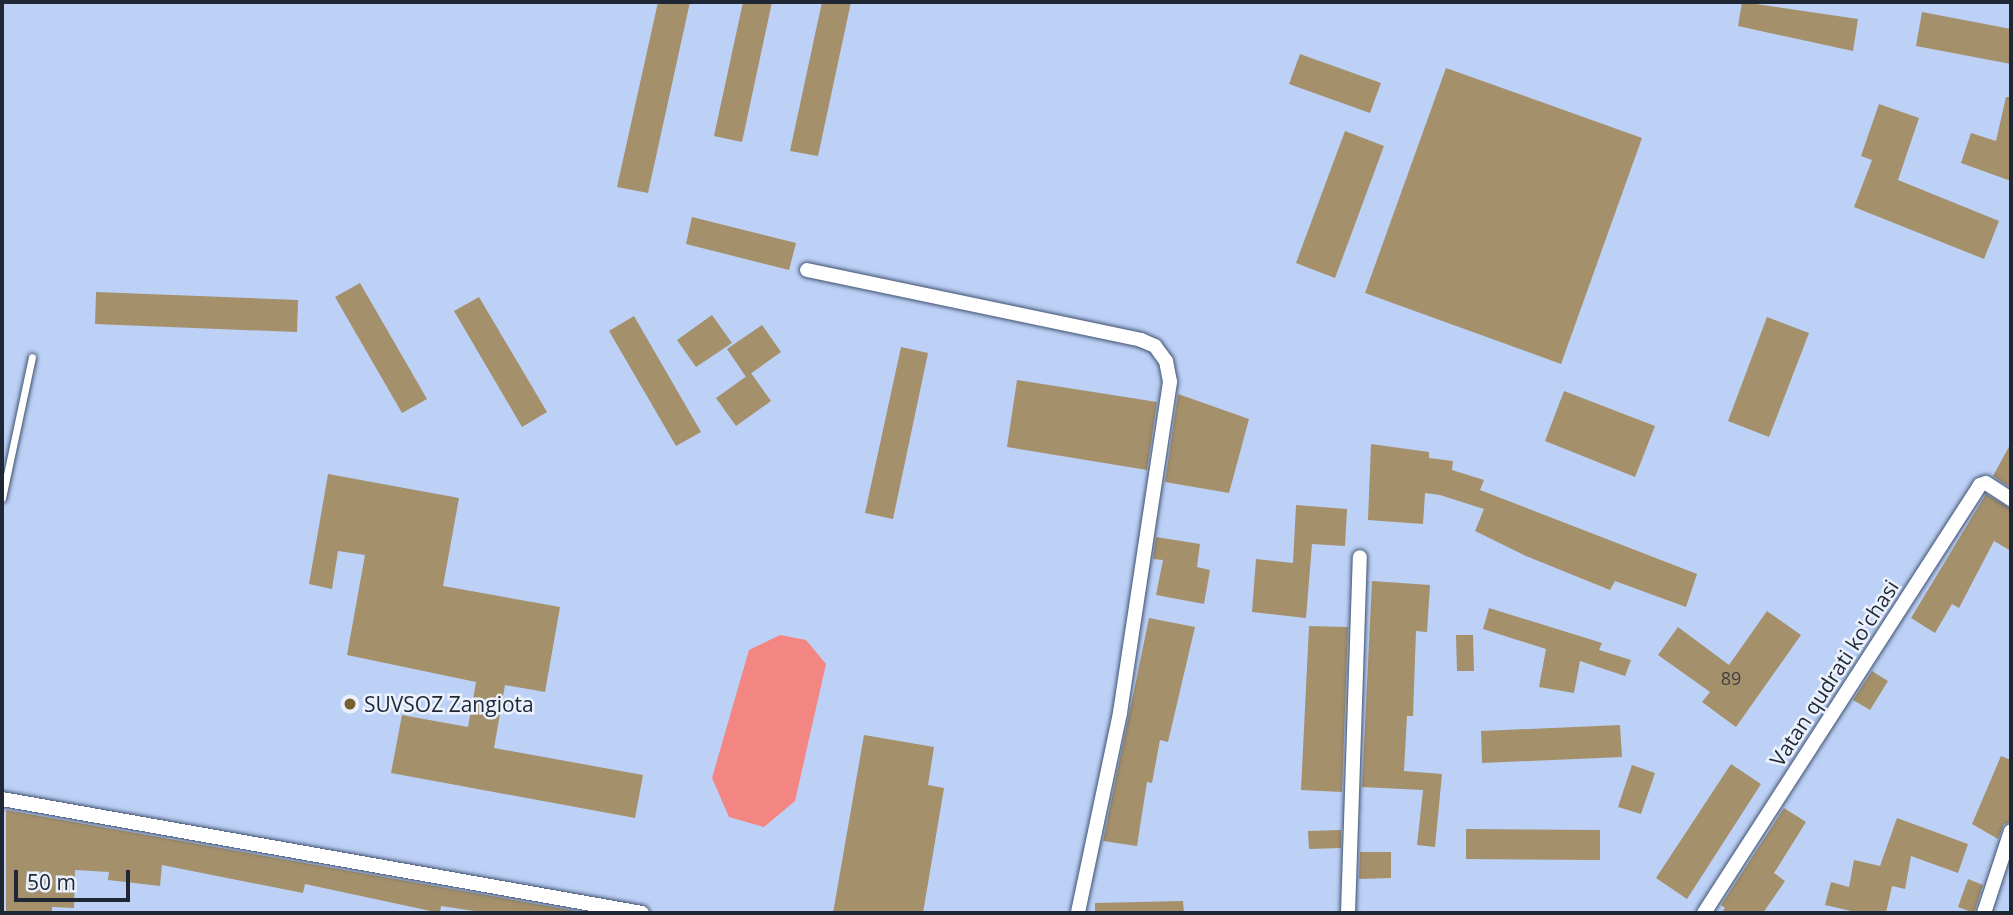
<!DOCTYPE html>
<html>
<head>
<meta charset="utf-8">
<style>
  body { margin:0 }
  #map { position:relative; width:2013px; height:915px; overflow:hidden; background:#bdd1f6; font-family:"Open Sans",sans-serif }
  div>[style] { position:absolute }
  .green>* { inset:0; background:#f38583 }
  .building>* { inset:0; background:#a4906b }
  .roads { filter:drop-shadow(0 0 2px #405170) drop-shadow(0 0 2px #405170) }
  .service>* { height:7px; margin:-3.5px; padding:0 3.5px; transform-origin:3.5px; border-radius:3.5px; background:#fff }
  .minor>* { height:14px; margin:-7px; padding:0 7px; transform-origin:7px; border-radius:7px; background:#fff }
  .dots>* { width:19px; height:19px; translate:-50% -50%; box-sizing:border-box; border:4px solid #ebf2fd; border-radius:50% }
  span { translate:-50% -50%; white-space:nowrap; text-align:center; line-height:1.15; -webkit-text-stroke:5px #ebf2fd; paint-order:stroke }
  .number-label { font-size:18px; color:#404042 }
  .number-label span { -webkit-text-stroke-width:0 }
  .street-label { font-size:21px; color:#1f2634 }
  .poi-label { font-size:21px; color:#1f2634 }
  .left { translate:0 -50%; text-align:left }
  .frame { position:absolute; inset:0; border:4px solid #1f2634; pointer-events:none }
  .scale { position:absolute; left:14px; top:870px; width:116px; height:32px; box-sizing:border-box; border:4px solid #1f2634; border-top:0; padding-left:9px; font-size:21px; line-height:24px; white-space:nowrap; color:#1f2634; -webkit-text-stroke:5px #ebf2fd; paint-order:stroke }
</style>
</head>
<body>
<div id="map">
  <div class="green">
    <div style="clip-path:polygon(780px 635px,806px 640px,826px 664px,795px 801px,764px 827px,729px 817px,712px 778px,749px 650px)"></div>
  </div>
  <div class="building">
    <div style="clip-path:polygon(658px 2px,690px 2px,648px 193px,617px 187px)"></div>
    <div style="clip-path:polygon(743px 2px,772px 2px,742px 142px,714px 136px)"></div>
    <div style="clip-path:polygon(822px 2px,851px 2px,818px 156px,790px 151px)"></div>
    <div style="clip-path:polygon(1742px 2px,1858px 19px,1853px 51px,1738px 26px)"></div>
    <div style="clip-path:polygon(1922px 12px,2011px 29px,2011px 64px,1916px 46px)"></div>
    <div style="clip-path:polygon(1300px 54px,1381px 83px,1370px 113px,1289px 84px)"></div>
    <div style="clip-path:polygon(1446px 68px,1642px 138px,1561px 364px,1365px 293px)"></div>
    <div style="clip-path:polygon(2006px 97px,2011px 97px,2011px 181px,1961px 163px,1971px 133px,1996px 141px)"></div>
    <div style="clip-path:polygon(1879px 104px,1919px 118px,1898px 180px,1999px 221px,1984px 259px,1854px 207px,1872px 160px,1861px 156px)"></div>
    <div style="clip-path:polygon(1345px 131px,1384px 146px,1335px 278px,1296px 263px)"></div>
    <div style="clip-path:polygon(692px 217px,796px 243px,789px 270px,686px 244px)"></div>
    <div style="clip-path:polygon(360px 283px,427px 399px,402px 413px,335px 297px)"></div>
    <div style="clip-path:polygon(96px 292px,298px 300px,297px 332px,95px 324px)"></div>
    <div style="clip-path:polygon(479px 297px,547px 412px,522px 427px,454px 311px)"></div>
    <div style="clip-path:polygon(712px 315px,732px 343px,696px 367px,677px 340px)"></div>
    <div style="clip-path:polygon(634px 316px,701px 432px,676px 446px,609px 331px)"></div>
    <div style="clip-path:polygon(1767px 317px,1809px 333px,1769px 437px,1728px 421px)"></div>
    <div style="clip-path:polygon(762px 325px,781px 352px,746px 377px,727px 349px)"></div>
    <div style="clip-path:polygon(901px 347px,928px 353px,893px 519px,865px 513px)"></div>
    <div style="clip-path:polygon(751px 373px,771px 401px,736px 426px,716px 398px)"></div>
    <div style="clip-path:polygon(1017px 380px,1157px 402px,1147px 470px,1007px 447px)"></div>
    <div style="clip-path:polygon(1564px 391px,1655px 426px,1635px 477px,1545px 441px)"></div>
    <div style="clip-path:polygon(1178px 394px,1249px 419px,1229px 493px,1165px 482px)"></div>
    <div style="clip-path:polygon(2011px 443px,2011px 488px,1993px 476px)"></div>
    <div style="clip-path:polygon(1371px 444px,1429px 452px,1429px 458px,1453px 461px,1452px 470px,1484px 480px,1480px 490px,1697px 574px,1686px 607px,1615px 581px,1610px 590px,1526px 556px,1475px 531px,1484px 509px,1440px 495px,1425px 493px,1423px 524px,1368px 520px)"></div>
    <div style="clip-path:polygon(328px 474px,459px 498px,443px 586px,560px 607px,545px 692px,505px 685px,494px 748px,643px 775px,635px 818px,391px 773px,402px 715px,468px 727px,476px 682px,347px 655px,365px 555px,338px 551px,332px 589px,309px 584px)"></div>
    <div style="clip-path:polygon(1986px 494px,2011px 509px,2011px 551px,1994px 541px,1959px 608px,1952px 604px,1935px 633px,1911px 618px)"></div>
    <div style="clip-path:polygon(1296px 505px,1347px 509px,1345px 546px,1312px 544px,1306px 618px,1252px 612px,1256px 559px,1293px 563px)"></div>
    <div style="clip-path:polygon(1156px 537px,1200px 544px,1197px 567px,1210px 570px,1204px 604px,1156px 595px,1163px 560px,1153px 559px)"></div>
    <div style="clip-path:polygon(1372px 581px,1430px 585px,1427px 632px,1416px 631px,1413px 716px,1407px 716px,1404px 771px,1442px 774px,1435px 847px,1417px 845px,1423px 790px,1362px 787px)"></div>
    <div style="clip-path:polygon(1489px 608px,1602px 643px,1599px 650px,1631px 660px,1625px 676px,1580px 661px,1574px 693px,1539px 687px,1546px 649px,1483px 629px)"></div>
    <div style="clip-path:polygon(1767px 611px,1801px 635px,1736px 727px,1702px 702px,1710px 692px,1658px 655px,1678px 627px,1729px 665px)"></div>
    <div style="clip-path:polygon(1149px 618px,1195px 627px,1168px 742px,1160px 740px,1152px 783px,1147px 782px,1137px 846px,1103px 841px)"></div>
    <div style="clip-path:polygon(1309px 626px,1348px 627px,1342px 792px,1301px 790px)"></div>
    <div style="clip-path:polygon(1456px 635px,1473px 635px,1474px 671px,1457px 671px)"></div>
    <div style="clip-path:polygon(1872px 671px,1888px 681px,1870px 710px,1853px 700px)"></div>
    <div style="clip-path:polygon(1620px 725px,1622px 757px,1482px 763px,1481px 731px)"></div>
    <div style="clip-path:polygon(864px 735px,934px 747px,928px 785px,944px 788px,923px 913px,833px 913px)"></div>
    <div style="clip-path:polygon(2001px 756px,2011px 760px,2011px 822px,2004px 824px,1998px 839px,1972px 824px)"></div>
    <div style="clip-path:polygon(1731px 764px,1761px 784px,1687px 899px,1656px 878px)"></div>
    <div style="clip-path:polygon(1632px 765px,1655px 773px,1641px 814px,1618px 807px)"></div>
    <div style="clip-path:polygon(1784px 808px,1806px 822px,1774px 873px,1785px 881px,1763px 913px,1721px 913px,1725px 908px,1721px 905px)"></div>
    <div style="clip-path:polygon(6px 810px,582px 912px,581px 913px,488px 913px,441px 906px,440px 913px,305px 884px,303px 893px,162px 865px,160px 886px,108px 880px,109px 872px,75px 870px,74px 908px,52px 907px,52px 913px,6px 913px)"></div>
    <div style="clip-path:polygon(1897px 818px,1968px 844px,1958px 873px,1911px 856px,1905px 889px,1892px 886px,1886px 913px,1860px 913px,1825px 905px,1831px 882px,1849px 887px,1854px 860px,1880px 866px)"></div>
    <div style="clip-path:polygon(1466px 829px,1600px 830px,1600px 860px,1466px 859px)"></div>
    <div style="clip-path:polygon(1341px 830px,1341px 848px,1309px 849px,1308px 831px)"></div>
    <div style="clip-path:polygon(1360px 852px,1391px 852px,1391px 878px,1359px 879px)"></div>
    <div style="clip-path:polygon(1968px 879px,1983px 885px,1974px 913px,1958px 907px)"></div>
    <div style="clip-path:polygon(1183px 901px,1184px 913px,1095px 913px,1095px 903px)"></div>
  </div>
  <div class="roads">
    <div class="service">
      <div style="left:2px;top:498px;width:144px;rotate:-78deg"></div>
    </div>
    <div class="minor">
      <div style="left:807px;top:270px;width:341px;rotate:11.8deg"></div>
      <div style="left:1141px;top:340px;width:15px;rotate:23deg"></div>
      <div style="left:1155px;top:346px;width:19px;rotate:54deg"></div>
      <div style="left:1166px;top:361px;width:21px;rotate:79deg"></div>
      <div style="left:1170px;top:382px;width:335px;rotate:98.6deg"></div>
      <div style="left:1120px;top:713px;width:204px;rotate:101.9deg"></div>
      <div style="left:2px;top:799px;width:650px;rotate:10.1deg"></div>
      <div style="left:1348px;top:913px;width:356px;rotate:-88.1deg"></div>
      <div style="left:1704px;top:913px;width:509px;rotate:-57.18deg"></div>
      <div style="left:1980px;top:485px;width:6px;rotate:-18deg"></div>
      <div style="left:1986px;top:483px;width:30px;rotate:33deg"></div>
      <div style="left:1984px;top:913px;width:86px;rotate:-71.8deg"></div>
    </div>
  </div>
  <div class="dots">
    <div style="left:350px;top:704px;background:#796031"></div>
  </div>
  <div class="number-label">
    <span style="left:1731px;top:678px">89</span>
  </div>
  <div class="street-label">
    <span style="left:1834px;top:673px;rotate:-57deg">Vatan qudrati ko'chasi</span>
  </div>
  <div class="poi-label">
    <span class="left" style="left:364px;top:704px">SUVSOZ Zangiota</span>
  </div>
  <div class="frame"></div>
  <div class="scale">50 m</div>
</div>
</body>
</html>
